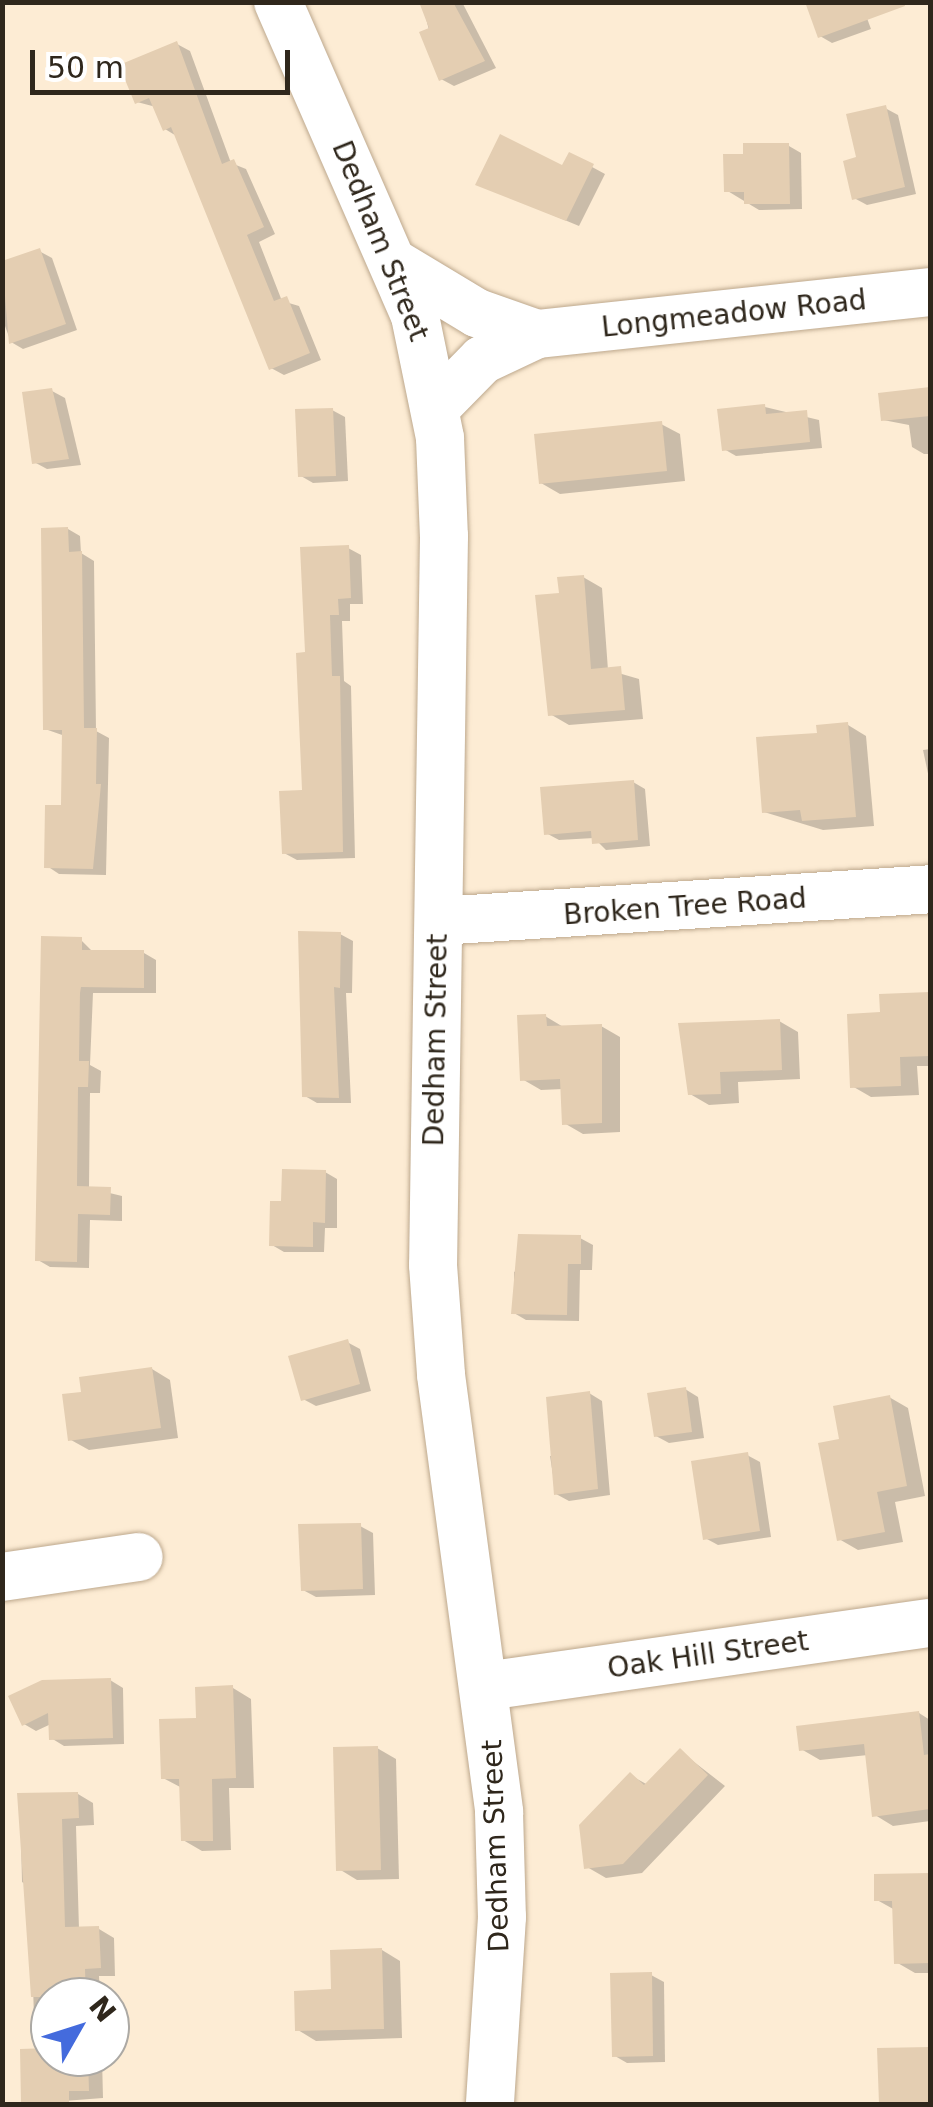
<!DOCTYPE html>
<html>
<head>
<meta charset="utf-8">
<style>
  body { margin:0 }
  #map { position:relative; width:933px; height:2107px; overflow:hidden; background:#fdecd4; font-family:"DejaVu Sans",sans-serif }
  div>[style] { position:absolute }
  .shadow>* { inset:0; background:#0003 }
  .building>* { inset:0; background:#e4ceb2 }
  .roads { filter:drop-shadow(0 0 2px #bda88d) drop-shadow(0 0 2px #bda88d) }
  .minor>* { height:48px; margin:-24px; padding:0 24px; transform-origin:24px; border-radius:24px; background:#fff }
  span { translate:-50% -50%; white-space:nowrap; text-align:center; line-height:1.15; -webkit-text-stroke:10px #fff; paint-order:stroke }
  .street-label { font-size:28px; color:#2f271c }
  .frame { position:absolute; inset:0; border:5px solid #2f271c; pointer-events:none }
  .north { position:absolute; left:30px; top:1977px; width:100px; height:100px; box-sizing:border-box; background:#fff; border:2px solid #aca9a4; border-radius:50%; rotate:51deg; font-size:28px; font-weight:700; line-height:40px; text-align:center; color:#2f271c }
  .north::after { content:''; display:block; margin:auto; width:35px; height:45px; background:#446bdd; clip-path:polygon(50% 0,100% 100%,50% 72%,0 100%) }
  .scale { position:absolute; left:30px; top:50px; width:260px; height:45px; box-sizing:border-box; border:5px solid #2f271c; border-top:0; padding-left:12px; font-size:30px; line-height:35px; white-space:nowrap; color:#2f271c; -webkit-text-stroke:8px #fff; paint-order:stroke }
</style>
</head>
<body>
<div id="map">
  <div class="shadow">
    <div style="clip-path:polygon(422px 2px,462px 2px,496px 68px,454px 86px,441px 79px)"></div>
    <div style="clip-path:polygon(861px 2px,871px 29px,832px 43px,820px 36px)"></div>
    <div style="clip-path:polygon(177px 44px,190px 51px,231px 163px,246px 169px,275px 234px,259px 242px,282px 301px,299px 306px,321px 360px,284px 375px,271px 368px,178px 137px,165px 129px,156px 107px,137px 102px)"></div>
    <div style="clip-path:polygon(885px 108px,898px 115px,916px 194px,867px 205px,854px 198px,859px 159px)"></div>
    <div style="clip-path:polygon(789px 146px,801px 153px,802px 209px,759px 210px,726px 190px,745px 157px)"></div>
    <div style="clip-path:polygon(570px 155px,605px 174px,579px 226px,478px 184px,564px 168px)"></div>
    <div style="clip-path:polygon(39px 251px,52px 258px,77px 330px,23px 349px,11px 342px,2px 318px,2px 264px)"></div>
    <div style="clip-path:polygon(930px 390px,930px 454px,924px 454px,912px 447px,909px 425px,883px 420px,881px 395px)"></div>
    <div style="clip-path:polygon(52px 391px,65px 398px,81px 465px,47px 469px,34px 462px)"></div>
    <div style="clip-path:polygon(765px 407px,819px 420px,822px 448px,736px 456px,724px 449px)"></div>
    <div style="clip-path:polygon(332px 410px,345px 417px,348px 481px,313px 483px,301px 476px)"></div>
    <div style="clip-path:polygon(661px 424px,680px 434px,685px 481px,560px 494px,541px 483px)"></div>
    <div style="clip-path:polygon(68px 529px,80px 536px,81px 553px,94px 561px,96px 731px,109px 738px,106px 875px,59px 874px,47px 866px,63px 808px,65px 736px,45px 729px)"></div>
    <div style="clip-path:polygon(348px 548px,361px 555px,363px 604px,350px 604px,350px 621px,342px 621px,344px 681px,351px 686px,355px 858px,297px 860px,284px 853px,305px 792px,308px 655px)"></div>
    <div style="clip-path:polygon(583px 577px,602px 588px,608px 670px,639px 679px,643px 719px,569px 725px,550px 714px,562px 596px)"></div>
    <div style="clip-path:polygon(848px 725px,866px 736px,874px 826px,823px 830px,764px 812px,820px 735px)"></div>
    <div style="clip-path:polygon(930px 749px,930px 783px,923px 750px)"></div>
    <div style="clip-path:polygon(633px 782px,645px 789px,650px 846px,606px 850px,594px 838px,559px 840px,546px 833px)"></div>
    <div style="clip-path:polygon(340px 934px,353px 941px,352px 993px,346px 993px,351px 1103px,317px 1103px,305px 1096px)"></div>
    <div style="clip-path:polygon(81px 940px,93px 952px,144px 953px,156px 960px,156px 993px,93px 993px,90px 1065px,101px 1071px,100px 1093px,90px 1093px,89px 1188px,122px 1196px,122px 1221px,90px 1220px,89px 1268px,50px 1267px,38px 1260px)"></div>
    <div style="clip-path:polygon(929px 994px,930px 1066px,917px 1066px,919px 1095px,871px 1097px,852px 1086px,882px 1015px)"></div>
    <div style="clip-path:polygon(545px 1016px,565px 1028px,601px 1026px,620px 1037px,620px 1132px,583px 1134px,564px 1123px,563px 1089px,541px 1090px,522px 1079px)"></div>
    <div style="clip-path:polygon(779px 1021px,798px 1032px,800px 1079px,738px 1082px,739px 1103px,709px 1105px,690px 1094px,681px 1025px)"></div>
    <div style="clip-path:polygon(325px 1172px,337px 1179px,337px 1228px,325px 1228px,324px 1252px,284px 1252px,272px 1245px,283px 1204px)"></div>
    <div style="clip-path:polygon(580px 1238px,593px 1245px,592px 1270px,580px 1270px,579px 1321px,526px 1320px,514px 1313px,514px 1272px)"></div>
    <div style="clip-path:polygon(347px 1342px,360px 1349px,371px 1391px,316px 1406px,303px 1399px)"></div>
    <div style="clip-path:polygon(152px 1369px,170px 1380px,178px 1438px,89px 1450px,71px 1440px,84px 1394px)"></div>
    <div style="clip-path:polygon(685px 1389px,698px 1397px,704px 1438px,669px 1443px,656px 1436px)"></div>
    <div style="clip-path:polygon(589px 1393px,602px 1401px,610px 1495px,569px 1501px,556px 1494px,550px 1456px,557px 1455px)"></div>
    <div style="clip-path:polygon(889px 1397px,908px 1408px,925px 1496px,895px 1502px,903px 1542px,858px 1550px,839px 1539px,842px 1441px)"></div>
    <div style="clip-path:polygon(747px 1455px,760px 1462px,771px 1537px,718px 1545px,705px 1538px)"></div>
    <div style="clip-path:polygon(360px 1526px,373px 1533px,375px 1595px,316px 1597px,303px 1590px)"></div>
    <div style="clip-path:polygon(110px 1680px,123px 1688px,124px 1744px,64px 1746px,51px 1738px,51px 1724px,36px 1731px,24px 1724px)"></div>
    <div style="clip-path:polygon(233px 1688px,251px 1699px,254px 1788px,229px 1788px,231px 1850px,202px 1851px,183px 1840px,182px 1788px,163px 1778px,199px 1721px)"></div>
    <div style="clip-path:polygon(919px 1713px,930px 1720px,930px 1821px,893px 1826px,875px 1815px,868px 1755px,820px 1760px,801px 1749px)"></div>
    <div style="clip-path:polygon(377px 1748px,396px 1759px,399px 1879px,357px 1880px,339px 1869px)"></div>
    <div style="clip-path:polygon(680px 1751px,725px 1786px,642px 1873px,606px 1878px,587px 1867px,630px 1775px,648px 1785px)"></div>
    <div style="clip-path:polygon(78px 1794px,93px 1803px,94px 1825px,76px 1826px,79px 1929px,99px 1929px,114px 1938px,115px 1976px,99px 1976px,100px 1997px,50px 1997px,50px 2057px,102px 2057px,103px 2098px,25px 2104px,23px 2052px,35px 2051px,30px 1887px,22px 1882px,20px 1795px)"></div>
    <div style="clip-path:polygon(930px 1875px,930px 1973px,915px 1973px,896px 1962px,895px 1910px,877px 1900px,876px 1876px)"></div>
    <div style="clip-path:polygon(382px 1950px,400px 1961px,402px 2038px,316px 2041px,298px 2030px)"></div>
    <div style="clip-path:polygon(651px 1975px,664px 1982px,665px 2062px,627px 2063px,615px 2056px)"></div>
    <div style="clip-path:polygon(930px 2050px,930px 2104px,881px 2104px,880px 2051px)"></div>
  </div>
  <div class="building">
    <div style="clip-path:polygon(419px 2px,453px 2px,485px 61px,439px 81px,419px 32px,429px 28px)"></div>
    <div style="clip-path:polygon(805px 2px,904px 2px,905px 6px,818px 38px)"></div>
    <div style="clip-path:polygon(177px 41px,222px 164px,234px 159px,264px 227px,247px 235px,274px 301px,287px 296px,310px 353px,269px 370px,171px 127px,163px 131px,149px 98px,135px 104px,119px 65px)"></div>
    <div style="clip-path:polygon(886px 105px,905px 187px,852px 200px,843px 161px,856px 157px,846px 114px)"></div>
    <div style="clip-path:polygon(500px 134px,562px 165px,569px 152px,594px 164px,566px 221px,475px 185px)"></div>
    <div style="clip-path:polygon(743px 143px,789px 143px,790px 204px,744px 204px,744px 192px,724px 192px,723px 154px,743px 154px)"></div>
    <div style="clip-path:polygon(40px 248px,66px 324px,9px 344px,2px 261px)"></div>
    <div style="clip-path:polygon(930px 387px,930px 416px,881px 421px,878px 393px)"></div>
    <div style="clip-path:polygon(52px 388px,69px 459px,32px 464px,22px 392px)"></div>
    <div style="clip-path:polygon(765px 404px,766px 414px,807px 410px,810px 442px,722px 451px,717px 409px)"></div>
    <div style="clip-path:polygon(333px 408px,336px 476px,298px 477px,295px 409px)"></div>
    <div style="clip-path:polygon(662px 421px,667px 471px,539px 484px,534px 434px)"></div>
    <div style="clip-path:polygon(68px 527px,69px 552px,82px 551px,84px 728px,97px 728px,96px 784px,101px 784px,93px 869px,44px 868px,45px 805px,61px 805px,62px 730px,43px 730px,41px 528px)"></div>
    <div style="clip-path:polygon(349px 545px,351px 598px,338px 599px,339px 615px,330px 615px,332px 676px,340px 676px,343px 852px,282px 854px,279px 791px,302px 790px,296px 653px,305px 652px,300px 547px)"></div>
    <div style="clip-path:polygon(584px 575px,591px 669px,621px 666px,625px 710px,548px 716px,535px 595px,559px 593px,557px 577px)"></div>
    <div style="clip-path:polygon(848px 722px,856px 817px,802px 821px,800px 810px,762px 813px,756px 737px,817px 733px,816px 725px)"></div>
    <div style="clip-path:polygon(634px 780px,638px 840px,592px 844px,591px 831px,544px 835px,540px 787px)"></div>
    <div style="clip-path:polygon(298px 931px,341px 932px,340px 988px,334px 987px,339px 1098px,302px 1097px)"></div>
    <div style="clip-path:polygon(41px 936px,82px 937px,82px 950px,144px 950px,144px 988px,81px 987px,80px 993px,79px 1061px,89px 1061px,88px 1087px,78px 1087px,77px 1186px,111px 1187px,110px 1215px,78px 1214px,77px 1262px,35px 1261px)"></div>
    <div style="clip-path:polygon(930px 992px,930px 1056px,900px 1057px,901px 1086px,850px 1088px,847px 1014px,880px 1012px,879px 994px)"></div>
    <div style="clip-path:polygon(546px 1014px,547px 1026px,602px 1024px,602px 1123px,562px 1125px,560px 1079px,520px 1081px,517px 1015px)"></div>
    <div style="clip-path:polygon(780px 1019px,782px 1070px,720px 1072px,721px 1094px,688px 1095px,678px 1023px)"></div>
    <div style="clip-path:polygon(282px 1169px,326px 1170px,325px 1223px,313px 1222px,313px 1247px,269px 1246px,270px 1201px,281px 1201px)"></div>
    <div style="clip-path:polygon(518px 1234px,581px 1235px,581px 1264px,568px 1264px,567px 1315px,511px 1314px)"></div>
    <div style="clip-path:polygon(348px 1339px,360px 1384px,301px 1401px,288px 1356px)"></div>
    <div style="clip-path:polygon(152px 1367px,161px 1428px,68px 1441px,62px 1394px,81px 1392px,79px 1377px)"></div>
    <div style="clip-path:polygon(686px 1387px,692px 1432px,654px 1437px,647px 1393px)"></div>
    <div style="clip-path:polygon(590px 1391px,598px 1489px,554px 1495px,546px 1397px)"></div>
    <div style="clip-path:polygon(890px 1395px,907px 1486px,877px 1492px,885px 1532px,837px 1541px,818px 1443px,839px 1439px,833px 1406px)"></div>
    <div style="clip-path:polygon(748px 1452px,760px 1531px,703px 1540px,691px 1461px)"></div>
    <div style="clip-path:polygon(361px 1523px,363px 1589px,301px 1591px,298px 1524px)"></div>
    <div style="clip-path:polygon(111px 1678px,113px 1738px,49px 1740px,48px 1713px,22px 1726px,8px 1696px,42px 1680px)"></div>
    <div style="clip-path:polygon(233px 1685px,236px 1778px,212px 1779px,213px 1841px,181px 1841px,179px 1779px,161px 1779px,159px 1719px,196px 1718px,195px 1687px)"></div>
    <div style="clip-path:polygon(919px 1711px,924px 1755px,930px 1754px,930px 1809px,872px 1817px,864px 1744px,799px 1751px,796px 1726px)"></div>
    <div style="clip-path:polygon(378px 1746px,381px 1870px,336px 1871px,333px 1747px)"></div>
    <div style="clip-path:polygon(680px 1748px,708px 1775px,623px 1864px,584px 1869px,579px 1825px,630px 1772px,644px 1785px)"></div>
    <div style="clip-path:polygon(78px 1792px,79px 1818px,62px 1819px,65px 1927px,99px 1926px,101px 1968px,85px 1969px,86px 1997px,31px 1997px,17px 1793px)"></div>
    <div style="clip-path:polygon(930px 1873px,930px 1963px,894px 1964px,892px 1901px,874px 1901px,874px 1874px)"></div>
    <div style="clip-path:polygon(382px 1948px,384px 2029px,295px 2031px,294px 1991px,331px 1989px,330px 1950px)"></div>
    <div style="clip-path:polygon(652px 1972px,653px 2056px,612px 2057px,610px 1973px)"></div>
    <div style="clip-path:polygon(930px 2047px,930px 2104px,879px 2104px,877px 2048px)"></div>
    <div style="clip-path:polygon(50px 2048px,50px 2057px,88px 2057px,89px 2091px,69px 2091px,69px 2104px,21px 2104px,20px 2049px)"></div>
  </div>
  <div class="roads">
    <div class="minor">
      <div style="left:278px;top:2px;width:343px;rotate:66.4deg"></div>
      <div style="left:415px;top:316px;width:125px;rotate:78.4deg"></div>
      <div style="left:440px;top:438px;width:98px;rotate:87.7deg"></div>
      <div style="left:444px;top:536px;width:729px;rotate:90.86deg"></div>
      <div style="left:433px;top:1265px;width:110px;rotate:85.8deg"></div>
      <div style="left:441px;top:1375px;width:441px;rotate:82.4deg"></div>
      <div style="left:499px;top:1812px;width:105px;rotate:88.4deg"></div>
      <div style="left:502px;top:1917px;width:187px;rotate:93.7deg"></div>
      <div style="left:394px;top:263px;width:97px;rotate:31.1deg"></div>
      <div style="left:477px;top:313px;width:64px;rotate:19.3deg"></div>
      <div style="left:436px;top:407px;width:66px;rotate:-45.6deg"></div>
      <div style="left:482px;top:360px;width:61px;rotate:-25.3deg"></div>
      <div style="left:537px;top:334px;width:395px;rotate:-6.1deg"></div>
      <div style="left:439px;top:921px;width:492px;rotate:-3.7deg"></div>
      <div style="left:2px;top:1577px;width:138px;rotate:-8.3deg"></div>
      <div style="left:486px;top:1686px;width:448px;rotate:-8.1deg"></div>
    </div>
  </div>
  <div class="street-label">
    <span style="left:380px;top:241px;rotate:68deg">Dedham Street</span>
    <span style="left:734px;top:314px;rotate:-6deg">Longmeadow Road</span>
    <span style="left:685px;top:907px;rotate:-4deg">Broken Tree Road</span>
    <span style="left:436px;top:1040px;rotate:-89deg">Dedham Street</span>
    <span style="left:708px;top:1655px;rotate:-8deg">Oak Hill Street</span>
    <span style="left:496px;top:1846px;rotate:-92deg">Dedham Street</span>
  </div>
  <div class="frame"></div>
  <div class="north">N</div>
  <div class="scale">50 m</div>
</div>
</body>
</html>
